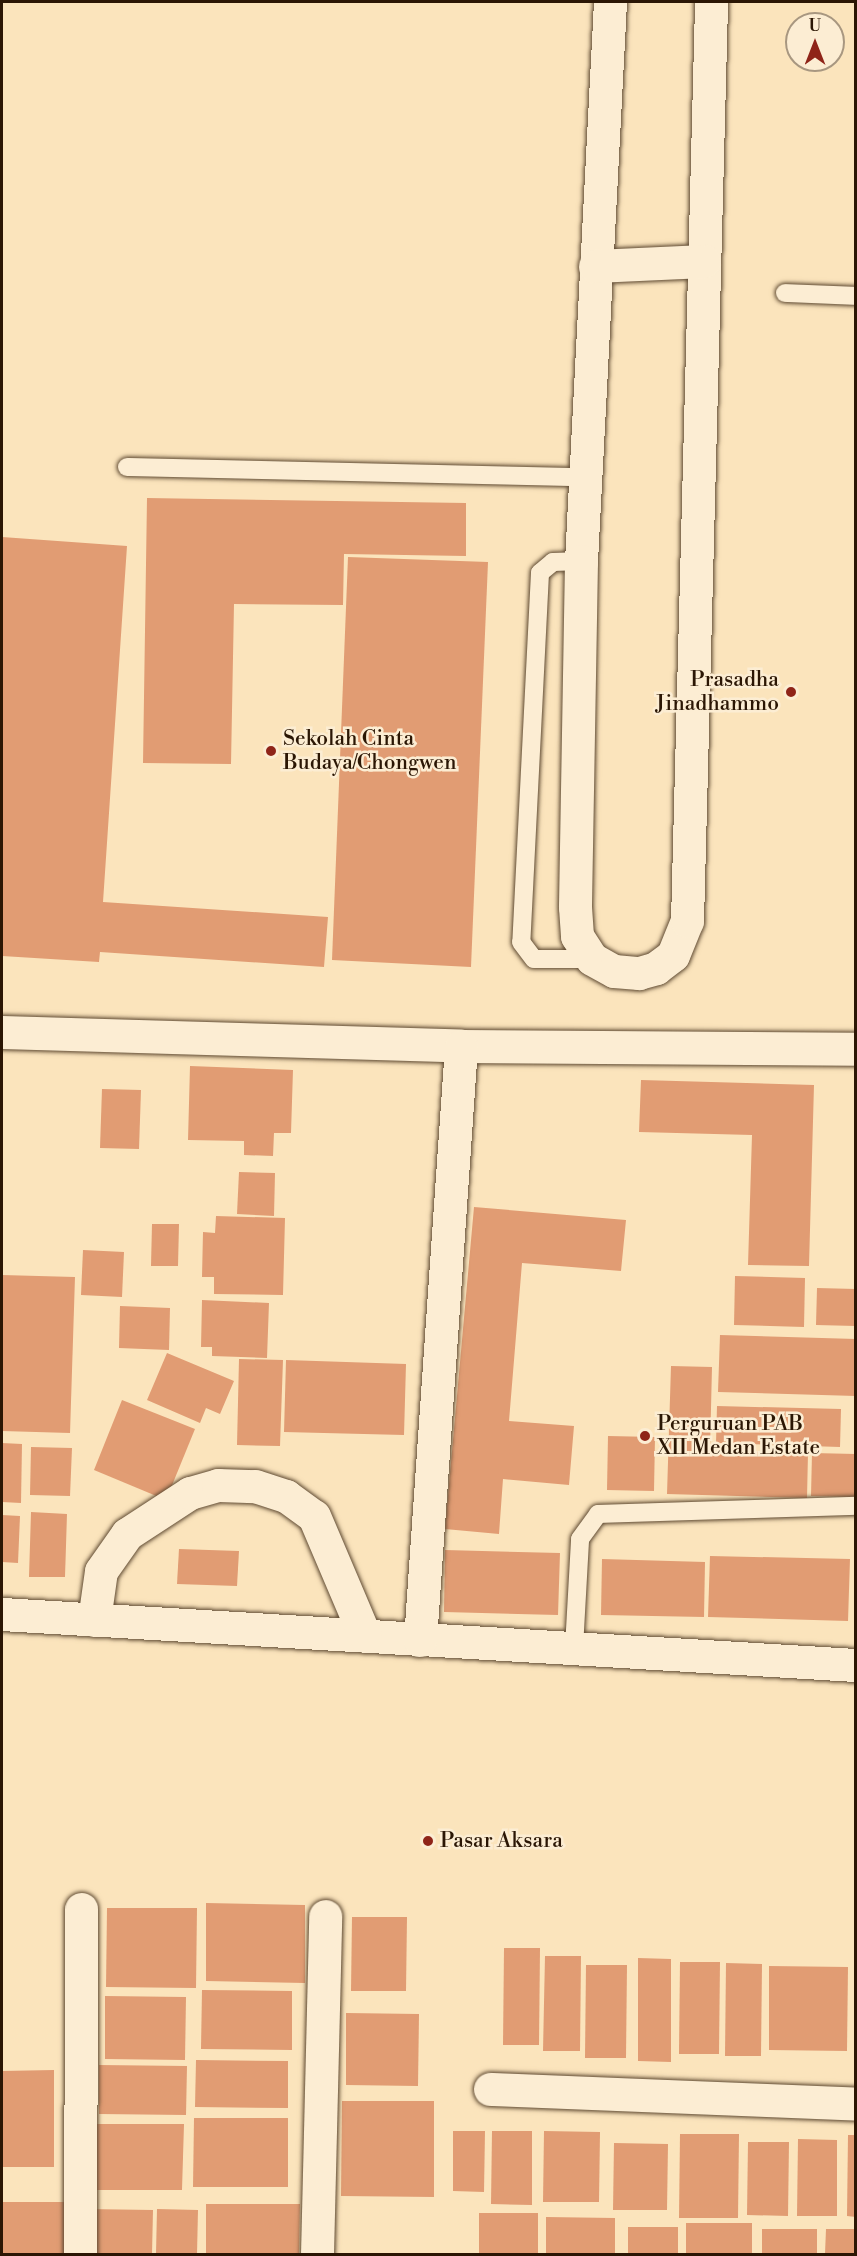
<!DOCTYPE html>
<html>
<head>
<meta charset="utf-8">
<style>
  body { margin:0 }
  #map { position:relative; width:857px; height:2256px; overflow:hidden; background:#fbe4bc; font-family:"Libre Bodoni",serif }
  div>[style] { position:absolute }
  .building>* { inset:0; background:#e19c73 }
  .roads { filter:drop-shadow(0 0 2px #5f4a32) drop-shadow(0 0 2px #5f4a32) }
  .service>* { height:18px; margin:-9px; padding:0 9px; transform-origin:9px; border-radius:9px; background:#fcedd3 }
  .minor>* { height:33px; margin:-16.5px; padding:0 16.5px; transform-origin:16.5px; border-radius:16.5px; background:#fcedd3 }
  .dots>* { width:16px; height:16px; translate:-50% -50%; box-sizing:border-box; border:3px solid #fcedd3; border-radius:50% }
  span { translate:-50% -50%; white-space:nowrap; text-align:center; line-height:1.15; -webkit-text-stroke:5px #fcedd3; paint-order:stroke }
  .poi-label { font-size:21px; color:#2b1604 }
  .right { translate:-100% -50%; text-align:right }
  .left { translate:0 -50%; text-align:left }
  .frame { position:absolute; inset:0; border:3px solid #2b1604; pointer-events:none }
  .north { position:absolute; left:785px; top:12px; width:60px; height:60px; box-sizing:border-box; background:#fcedd3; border:2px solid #a89780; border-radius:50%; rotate:0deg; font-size:16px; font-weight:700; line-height:24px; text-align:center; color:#2b1604 }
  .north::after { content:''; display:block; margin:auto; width:21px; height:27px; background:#8f2418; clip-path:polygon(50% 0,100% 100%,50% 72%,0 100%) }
</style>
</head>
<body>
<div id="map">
  <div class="building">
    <div style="clip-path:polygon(147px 498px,466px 503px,466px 556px,344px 554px,343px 605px,234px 604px,231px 764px,143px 763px)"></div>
    <div style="clip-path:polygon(2px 537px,127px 546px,103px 902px,328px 917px,324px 967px,100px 952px,99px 962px,2px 956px)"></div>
    <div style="clip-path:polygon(348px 557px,488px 562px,471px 967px,332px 960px)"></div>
    <div style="clip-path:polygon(190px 1066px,293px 1070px,291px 1133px,274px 1133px,273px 1156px,244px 1155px,244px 1141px,188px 1140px)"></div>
    <div style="clip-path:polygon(641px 1080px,814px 1085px,809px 1266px,748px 1265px,752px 1135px,639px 1132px)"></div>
    <div style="clip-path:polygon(102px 1089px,141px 1090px,139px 1149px,100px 1148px)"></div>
    <div style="clip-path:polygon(239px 1172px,275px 1173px,274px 1216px,237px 1214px)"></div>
    <div style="clip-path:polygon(474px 1207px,626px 1220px,621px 1271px,522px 1263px,509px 1421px,574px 1426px,569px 1485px,503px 1479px,499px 1534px,445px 1529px)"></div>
    <div style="clip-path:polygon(216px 1216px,285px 1218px,283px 1295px,214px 1294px,214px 1277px,202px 1277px,203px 1232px,215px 1233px)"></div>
    <div style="clip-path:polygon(152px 1224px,179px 1224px,178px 1266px,151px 1266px)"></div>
    <div style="clip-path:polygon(83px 1250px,124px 1252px,122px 1297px,81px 1295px)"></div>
    <div style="clip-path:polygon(2px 1275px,75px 1277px,70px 1433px,2px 1431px)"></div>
    <div style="clip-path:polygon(735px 1276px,805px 1278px,804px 1327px,734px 1325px)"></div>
    <div style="clip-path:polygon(817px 1288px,856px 1289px,856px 1326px,816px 1325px)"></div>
    <div style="clip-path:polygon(202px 1300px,269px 1303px,267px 1358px,212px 1356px,212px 1347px,201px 1347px)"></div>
    <div style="clip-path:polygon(120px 1306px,170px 1308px,169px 1350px,119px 1348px)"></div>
    <div style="clip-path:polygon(720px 1335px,856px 1339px,856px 1396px,718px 1392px)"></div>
    <div style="clip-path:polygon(167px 1353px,234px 1381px,220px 1414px,206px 1408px,200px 1423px,147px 1400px)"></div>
    <div style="clip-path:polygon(239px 1359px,283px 1360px,280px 1446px,237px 1445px)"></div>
    <div style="clip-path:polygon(286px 1360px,406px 1364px,404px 1435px,284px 1432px)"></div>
    <div style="clip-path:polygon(671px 1366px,712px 1367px,710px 1450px,808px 1453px,807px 1498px,667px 1494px)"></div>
    <div style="clip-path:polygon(122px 1400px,195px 1429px,166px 1500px,94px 1470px)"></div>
    <div style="clip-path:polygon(717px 1406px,841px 1409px,840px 1447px,716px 1443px)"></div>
    <div style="clip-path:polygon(608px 1436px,655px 1437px,654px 1491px,607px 1490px)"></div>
    <div style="clip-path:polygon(2px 1443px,22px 1444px,21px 1503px,2px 1502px)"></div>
    <div style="clip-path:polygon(31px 1447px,72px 1448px,70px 1496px,30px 1495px)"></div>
    <div style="clip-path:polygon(812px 1453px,856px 1454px,856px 1497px,811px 1496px)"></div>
    <div style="clip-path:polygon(31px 1512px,67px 1514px,65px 1577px,29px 1577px)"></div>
    <div style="clip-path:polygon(2px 1515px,20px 1516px,18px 1563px,2px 1562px)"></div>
    <div style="clip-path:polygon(179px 1549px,239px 1551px,237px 1586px,177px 1584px)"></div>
    <div style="clip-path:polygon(445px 1550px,560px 1553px,558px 1615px,444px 1612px)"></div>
    <div style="clip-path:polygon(710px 1556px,850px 1559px,848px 1621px,708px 1617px)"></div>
    <div style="clip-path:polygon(602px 1559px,705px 1562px,704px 1617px,601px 1615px)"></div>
    <div style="clip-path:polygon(206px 1903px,305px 1905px,305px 1983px,206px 1981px)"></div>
    <div style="clip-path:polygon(107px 1908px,197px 1908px,196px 1988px,106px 1987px)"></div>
    <div style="clip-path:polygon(352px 1917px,407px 1917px,406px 1991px,351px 1991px)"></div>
    <div style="clip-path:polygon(504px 1948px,540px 1948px,539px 2045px,503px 2045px)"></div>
    <div style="clip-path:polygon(545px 1956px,581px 1956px,580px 2051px,543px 2051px)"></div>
    <div style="clip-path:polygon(638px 1958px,671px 1959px,671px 2062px,638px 2061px)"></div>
    <div style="clip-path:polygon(680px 1962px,720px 1962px,719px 2054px,679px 2054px)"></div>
    <div style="clip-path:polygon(726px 1963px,762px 1964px,761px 2056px,725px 2056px)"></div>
    <div style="clip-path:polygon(586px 1965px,627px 1965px,626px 2058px,585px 2058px)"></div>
    <div style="clip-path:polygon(769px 1966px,848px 1967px,847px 2051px,769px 2050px)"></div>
    <div style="clip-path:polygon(202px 1990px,292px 1991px,292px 2050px,201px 2049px)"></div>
    <div style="clip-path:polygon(105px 1996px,186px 1997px,185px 2060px,105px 2059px)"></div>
    <div style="clip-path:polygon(346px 2013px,419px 2014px,418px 2086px,346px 2085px)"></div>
    <div style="clip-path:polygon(196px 2060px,288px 2061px,288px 2108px,195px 2107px)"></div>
    <div style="clip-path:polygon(99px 2065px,187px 2066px,186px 2115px,99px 2114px)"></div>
    <div style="clip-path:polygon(54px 2070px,54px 2167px,2px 2167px,2px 2071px)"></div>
    <div style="clip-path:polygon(342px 2101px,434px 2101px,434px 2197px,341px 2196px)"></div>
    <div style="clip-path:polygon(194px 2118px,288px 2118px,288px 2187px,193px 2187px)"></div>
    <div style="clip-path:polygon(91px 2124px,184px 2124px,182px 2190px,90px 2190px)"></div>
    <div style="clip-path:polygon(453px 2131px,485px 2131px,484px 2192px,453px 2191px)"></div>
    <div style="clip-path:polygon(492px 2131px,532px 2131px,532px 2205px,491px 2204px)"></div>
    <div style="clip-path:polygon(544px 2131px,600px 2132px,599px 2202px,543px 2202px)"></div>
    <div style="clip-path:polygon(680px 2134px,739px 2134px,738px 2218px,679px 2218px)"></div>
    <div style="clip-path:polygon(848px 2135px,856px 2135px,856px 2217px,847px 2216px)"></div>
    <div style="clip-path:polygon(798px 2139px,837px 2140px,837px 2216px,797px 2216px)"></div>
    <div style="clip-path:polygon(748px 2142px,789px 2142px,788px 2216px,747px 2215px)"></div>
    <div style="clip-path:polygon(614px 2143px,668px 2144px,667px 2210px,613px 2210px)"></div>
    <div style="clip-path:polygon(2px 2202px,72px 2202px,72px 2254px,2px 2254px)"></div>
    <div style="clip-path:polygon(206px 2204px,300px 2204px,299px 2254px,206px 2254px)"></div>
    <div style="clip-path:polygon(86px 2209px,153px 2210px,152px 2254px,85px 2254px)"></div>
    <div style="clip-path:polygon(157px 2209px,198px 2210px,197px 2254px,156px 2254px)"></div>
    <div style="clip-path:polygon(479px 2213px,538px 2213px,538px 2254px,479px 2254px)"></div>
    <div style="clip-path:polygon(546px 2217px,615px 2218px,615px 2254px,546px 2254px)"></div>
    <div style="clip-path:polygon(686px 2223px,752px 2223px,752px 2254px,686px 2254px)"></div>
    <div style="clip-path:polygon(628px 2227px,678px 2227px,678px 2254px,628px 2254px)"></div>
    <div style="clip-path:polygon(762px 2229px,817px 2229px,817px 2254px,762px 2254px)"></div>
    <div style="clip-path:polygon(826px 2229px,856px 2229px,856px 2254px,825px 2254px)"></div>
  </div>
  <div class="roads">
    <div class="service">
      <div style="left:785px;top:293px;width:71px;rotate:2.4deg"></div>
      <div style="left:127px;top:467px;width:457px;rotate:1.3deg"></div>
      <div style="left:581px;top:561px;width:28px;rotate:178deg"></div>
      <div style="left:553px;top:562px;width:17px;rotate:140deg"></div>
      <div style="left:540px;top:573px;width:369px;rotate:92.9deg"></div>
      <div style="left:521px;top:942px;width:21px;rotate:53deg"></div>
      <div style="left:534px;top:959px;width:58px"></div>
      <div style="left:574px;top:1648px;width:109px;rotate:-86.8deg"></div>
      <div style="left:580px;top:1539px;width:31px;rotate:-54deg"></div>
      <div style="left:598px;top:1514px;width:258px;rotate:-1.8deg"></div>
    </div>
    <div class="minor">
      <div style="left:610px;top:2px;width:560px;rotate:92.97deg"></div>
      <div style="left:581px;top:561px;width:346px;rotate:91deg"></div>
      <div style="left:575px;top:907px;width:29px;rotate:86deg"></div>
      <div style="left:577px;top:936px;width:27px;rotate:57deg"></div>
      <div style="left:592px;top:959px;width:25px;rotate:29deg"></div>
      <div style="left:614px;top:971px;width:25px;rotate:5deg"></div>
      <div style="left:639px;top:973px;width:18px;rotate:-16deg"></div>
      <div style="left:656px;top:968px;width:21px;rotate:-37deg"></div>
      <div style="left:673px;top:955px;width:37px;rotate:-68deg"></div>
      <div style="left:687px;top:921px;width:919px;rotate:-88.5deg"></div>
      <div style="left:595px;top:266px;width:109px;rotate:-2.6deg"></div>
      <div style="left:2px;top:1032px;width:459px;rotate:1.7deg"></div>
      <div style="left:461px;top:1046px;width:395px;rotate:0.4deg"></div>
      <div style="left:2px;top:1614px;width:856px;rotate:3.42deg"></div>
      <div style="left:94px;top:1620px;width:49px;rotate:-81.9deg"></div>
      <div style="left:101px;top:1571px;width:45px;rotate:-54.9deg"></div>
      <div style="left:127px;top:1534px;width:75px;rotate:-33.1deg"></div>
      <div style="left:190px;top:1493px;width:29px;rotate:-16deg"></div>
      <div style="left:218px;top:1485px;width:37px;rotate:2deg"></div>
      <div style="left:255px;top:1486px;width:33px;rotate:18deg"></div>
      <div style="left:286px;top:1496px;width:34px;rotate:36deg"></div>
      <div style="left:314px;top:1516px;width:130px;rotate:67deg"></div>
      <div style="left:420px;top:1640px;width:595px;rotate:-86.05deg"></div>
      <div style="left:490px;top:2089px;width:366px;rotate:2.3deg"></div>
      <div style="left:80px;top:2254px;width:345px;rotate:-89.8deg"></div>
      <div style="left:317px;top:2254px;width:338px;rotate:-88.6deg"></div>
    </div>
  </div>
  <div class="dots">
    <div style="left:791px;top:692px;background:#8f2418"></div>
    <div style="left:271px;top:751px;background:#8f2418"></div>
    <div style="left:645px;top:1436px;background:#8f2418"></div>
    <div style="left:428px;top:1841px;background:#8f2418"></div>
  </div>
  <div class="poi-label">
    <span class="right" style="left:779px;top:692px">Prasadha<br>Jinadhammo</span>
    <span class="left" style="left:283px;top:751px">Sekolah Cinta<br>Budaya/Chongwen</span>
    <span class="left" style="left:657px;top:1436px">Perguruan PAB<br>XII Medan Estate</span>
    <span class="left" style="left:440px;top:1841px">Pasar Aksara</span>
  </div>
  <div class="frame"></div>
  <div class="north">U</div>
</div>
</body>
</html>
